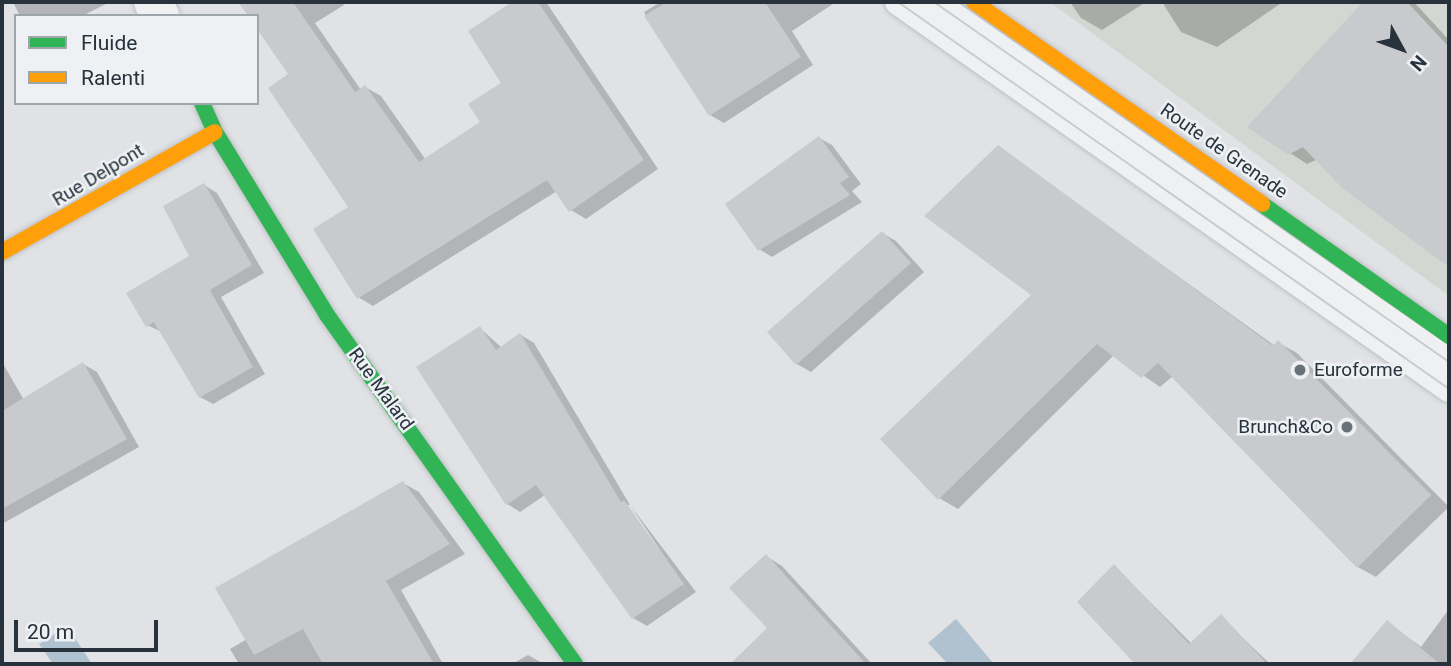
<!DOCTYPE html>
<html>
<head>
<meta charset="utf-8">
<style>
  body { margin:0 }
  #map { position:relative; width:1451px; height:666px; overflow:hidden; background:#e0e2e5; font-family:Roboto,sans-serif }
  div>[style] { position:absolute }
  .green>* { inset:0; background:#d2d8d1 }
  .water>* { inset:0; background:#b0c2cf }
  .shadow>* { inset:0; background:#0003 }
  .building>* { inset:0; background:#c8cacd }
  .roads { filter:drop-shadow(0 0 2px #bec0c3) drop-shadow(0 0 2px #bec0c3) }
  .lane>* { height:26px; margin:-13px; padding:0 13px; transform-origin:13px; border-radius:13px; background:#eff0f1 }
  .street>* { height:38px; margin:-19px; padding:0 19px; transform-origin:19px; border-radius:19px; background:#eff0f1 }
  .fast>* { height:16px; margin:-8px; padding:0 8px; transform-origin:8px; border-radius:8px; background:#30b455 }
  .slow>* { height:16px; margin:-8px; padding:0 8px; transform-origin:8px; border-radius:8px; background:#ff9f0a }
  .tram>* { height:2px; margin:-1px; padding:0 1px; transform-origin:1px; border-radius:1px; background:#c8cacc }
  .dots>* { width:19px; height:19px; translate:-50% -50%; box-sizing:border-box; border:4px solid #edf1f4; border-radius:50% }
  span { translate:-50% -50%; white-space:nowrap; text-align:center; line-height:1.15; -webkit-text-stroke:5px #edf1f4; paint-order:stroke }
  .street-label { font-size:19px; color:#28323d }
  .poi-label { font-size:19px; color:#28323d }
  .left { translate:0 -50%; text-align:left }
  .right { translate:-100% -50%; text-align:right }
  .frame { position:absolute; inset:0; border:4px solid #28323d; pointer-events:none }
  .legend { position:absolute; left:14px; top:14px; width:245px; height:91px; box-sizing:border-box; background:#edf1f4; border:2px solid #9ea5ab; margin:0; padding:9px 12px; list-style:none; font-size:21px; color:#28323d }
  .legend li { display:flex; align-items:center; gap:14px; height:35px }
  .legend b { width:35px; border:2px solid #9ea5ab }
  .north { position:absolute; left:1367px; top:14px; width:70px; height:70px; -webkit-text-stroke:5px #edf1f4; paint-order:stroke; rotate:131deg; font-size:19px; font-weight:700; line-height:28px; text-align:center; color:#28323d }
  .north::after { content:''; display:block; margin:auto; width:24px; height:32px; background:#28323d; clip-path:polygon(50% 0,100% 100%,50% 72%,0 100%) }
  .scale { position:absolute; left:14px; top:620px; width:144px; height:32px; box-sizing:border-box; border:4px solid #28323d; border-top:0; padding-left:9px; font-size:21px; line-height:24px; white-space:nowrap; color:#28323d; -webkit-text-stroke:5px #edf1f4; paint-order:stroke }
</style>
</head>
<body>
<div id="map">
  <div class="green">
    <div style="clip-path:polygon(1050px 2px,1449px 2px,1449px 296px)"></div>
  </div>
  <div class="water">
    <div style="clip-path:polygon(956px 619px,994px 664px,948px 664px,928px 643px)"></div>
    <div style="clip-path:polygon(67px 626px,92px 664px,53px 664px,39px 644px)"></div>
  </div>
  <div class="shadow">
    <div style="clip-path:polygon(13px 2px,110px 2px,82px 16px,20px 16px)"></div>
    <div style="clip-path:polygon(241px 2px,341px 2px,344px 5px,315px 23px,361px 90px,365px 87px,381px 96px,426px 160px,482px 123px,503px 84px,471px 31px,515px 2px,546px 2px,658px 169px,586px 219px,571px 210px,557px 191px,373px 306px,358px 297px,350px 208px,290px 75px,257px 16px,250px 16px)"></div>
    <div style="clip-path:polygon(661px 2px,836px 2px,792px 31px,813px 65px,724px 123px,710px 115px,644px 12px)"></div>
    <div style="clip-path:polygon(1070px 2px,1146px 2px,1102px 30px,1081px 18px)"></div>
    <div style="clip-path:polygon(1162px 2px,1283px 2px,1217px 47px,1181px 32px)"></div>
    <div style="clip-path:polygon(1365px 2px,1414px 2px,1449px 40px,1449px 265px,1343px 187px,1316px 160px,1307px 164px,1250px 127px)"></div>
    <div style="clip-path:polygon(819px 138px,832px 145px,861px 184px,852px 191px,862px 202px,772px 257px,759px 249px)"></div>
    <div style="clip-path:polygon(998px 147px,1275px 346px,1279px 343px,1297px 353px,1449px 507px,1376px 577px,1358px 567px,1173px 376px,1160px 387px,1114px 355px,958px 509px,939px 498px,1034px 295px)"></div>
    <div style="clip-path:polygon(204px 185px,217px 193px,264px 273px,221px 297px,265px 374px,213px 404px,200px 397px,162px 332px,147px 325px,191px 256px)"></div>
    <div style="clip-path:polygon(882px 233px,896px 241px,924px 272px,811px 372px,797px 364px)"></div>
    <div style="clip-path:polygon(480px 328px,502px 348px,521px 335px,534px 343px,630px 505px,626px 505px,688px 592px,630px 505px,696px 592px,647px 626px,633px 618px,545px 495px,520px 512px,507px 504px)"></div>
    <div style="clip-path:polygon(2px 362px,24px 400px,83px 364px,97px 372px,139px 447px,2px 524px)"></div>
    <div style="clip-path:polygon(403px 483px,419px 492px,465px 554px,401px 590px,443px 664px,239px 664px,230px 649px,247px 639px)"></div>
    <div style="clip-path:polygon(766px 556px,782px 566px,872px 664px,750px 664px,742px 655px,770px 628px)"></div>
    <div style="clip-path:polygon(1115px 567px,1192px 644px,1221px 617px,1270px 664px,1138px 664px,1079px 602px)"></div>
    <div style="clip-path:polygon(1449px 609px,1449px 664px,1352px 664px,1387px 622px,1421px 647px)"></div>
    <div style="clip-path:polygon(528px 655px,544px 664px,512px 664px)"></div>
  </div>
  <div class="building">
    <div style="clip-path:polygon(238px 2px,293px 2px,355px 92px,365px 85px,419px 162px,480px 122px,468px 104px,501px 83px,468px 31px,512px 2px,538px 2px,644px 160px,569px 212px,547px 180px,357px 299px,313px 229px,348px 207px,268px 88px,288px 74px,257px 29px,257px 16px,248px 16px)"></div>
    <div style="clip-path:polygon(667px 2px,765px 2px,801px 57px,709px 116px,644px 16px)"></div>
    <div style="clip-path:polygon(1363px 2px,1407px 2px,1449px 47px,1449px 267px,1342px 188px,1303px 147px,1288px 155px,1247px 127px)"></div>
    <div style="clip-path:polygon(819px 136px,849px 177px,840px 183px,850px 195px,758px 251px,725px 204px)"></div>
    <div style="clip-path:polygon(998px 145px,1273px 346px,1278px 340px,1431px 495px,1357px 568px,1158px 363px,1141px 378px,1097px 344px,938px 500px,880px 439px,1031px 295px,924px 216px)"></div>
    <div style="clip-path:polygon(204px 183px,252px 265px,210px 290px,253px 367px,199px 398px,154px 322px,146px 327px,126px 293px,189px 256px,163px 206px)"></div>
    <div style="clip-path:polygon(882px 231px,911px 263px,796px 365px,767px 332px)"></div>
    <div style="clip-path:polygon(480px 326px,496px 350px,520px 333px,621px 502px,624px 500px,684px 584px,632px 619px,536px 485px,506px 505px,416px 367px)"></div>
    <div style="clip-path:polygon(83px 362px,127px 439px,2px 509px,2px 411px)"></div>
    <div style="clip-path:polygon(403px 481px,450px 544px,386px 581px,434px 664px,323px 664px,303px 629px,254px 655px,215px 588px)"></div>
    <div style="clip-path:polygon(766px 554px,812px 605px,866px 664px,730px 664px,767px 628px,729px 588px)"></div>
    <div style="clip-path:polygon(1114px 564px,1189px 644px,1221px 614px,1267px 664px,1135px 664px,1077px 602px)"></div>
    <div style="clip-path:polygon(1387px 620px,1440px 664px,1350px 664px)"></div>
  </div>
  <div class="roads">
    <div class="lane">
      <div style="left:898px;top:2px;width:673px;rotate:35.08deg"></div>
      <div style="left:934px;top:2px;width:628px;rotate:34.95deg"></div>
    </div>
    <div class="street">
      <div style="left:153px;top:2px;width:16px;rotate:63deg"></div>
    </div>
    <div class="fast">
      <div style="left:202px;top:103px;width:32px;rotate:66deg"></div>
      <div style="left:215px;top:132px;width:215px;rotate:58.5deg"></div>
      <div style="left:327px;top:315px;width:428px;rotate:54.6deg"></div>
      <div style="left:1262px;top:204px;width:229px;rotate:35.2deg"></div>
    </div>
    <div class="slow">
      <div style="left:974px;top:2px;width:352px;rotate:35deg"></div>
      <div style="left:2px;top:252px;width:244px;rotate:-29.4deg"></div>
    </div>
  </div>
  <div class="tram">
    <div style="left:898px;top:2px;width:673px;rotate:35.08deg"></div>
    <div style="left:934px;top:2px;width:628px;rotate:34.95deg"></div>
  </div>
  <div class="dots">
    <div style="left:1300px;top:370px;background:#687078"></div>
    <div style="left:1347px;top:427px;background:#687078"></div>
  </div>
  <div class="street-label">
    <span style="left:1224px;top:151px;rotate:35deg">Route de Grenade</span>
    <span style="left:98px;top:175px;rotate:-31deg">Rue Delpont</span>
    <span style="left:381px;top:389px;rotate:54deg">Rue Malard</span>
  </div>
  <div class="poi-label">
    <span class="left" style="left:1314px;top:370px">Euroforme</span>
    <span class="right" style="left:1333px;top:427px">Brunch&amp;Co</span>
  </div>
  <div class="frame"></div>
  <ul class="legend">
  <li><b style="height:9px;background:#30b455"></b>Fluide</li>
  <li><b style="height:9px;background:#ff9f0a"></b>Ralenti</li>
  </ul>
  <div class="north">N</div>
  <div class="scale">20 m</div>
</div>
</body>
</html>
